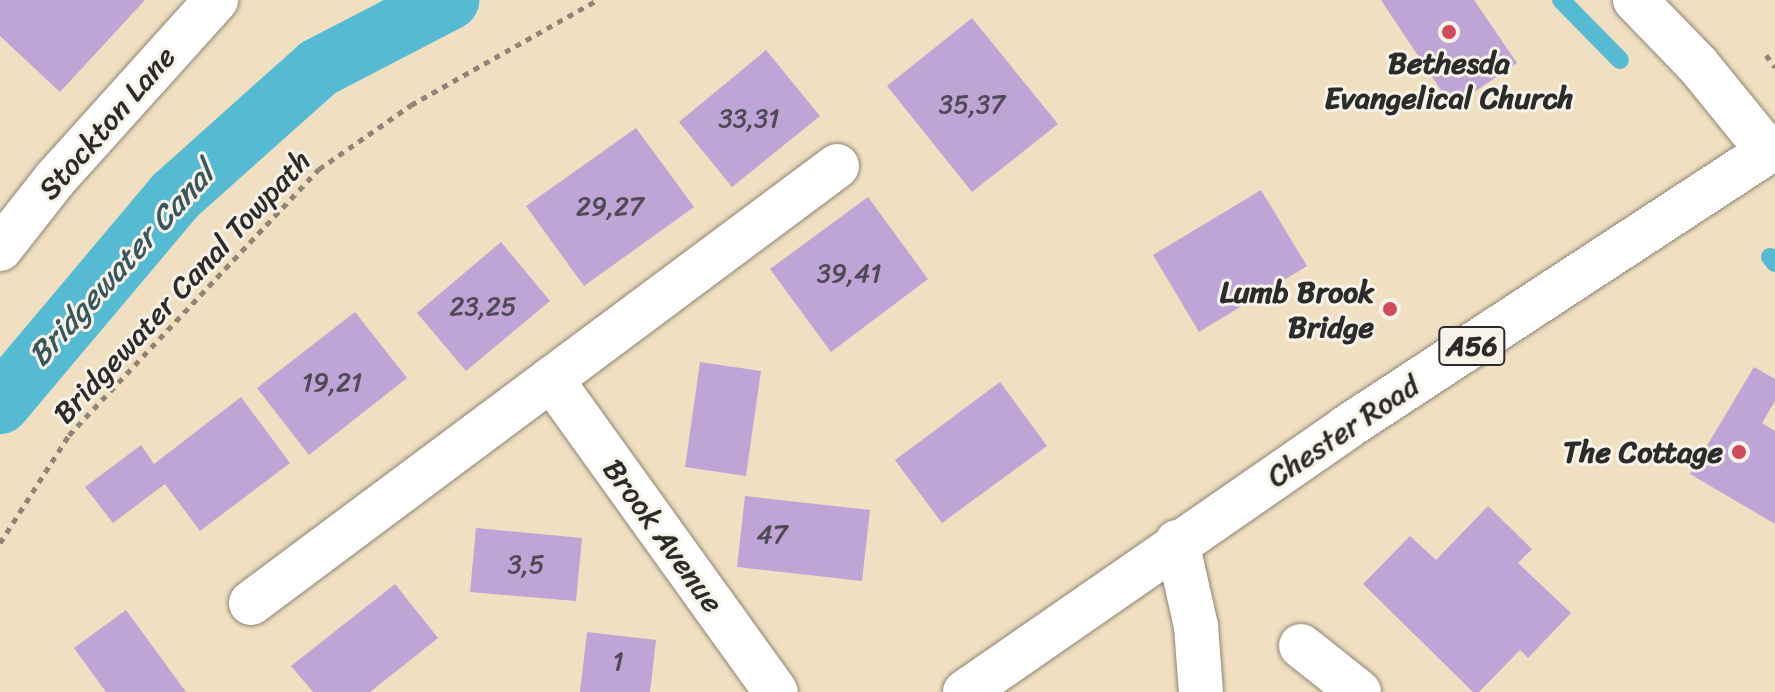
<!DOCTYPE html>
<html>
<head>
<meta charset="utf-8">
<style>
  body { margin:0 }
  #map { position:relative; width:1775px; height:692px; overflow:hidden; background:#f0dfc1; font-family:Sriracha,sans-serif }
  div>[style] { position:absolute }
  .stream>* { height:18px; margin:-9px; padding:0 9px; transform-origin:9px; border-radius:9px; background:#55bbd3 }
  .canal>* { height:60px; margin:-30px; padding:0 30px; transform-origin:30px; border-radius:30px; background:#55bbd3 }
  .building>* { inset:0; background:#bfa5d5 }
  .path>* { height:5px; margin-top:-2.5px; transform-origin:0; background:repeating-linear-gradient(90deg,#8e8576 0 6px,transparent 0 12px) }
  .roads { filter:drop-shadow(0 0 2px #8e8576) drop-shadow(0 0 2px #8e8576) }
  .street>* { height:44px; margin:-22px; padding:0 22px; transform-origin:22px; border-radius:22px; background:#fff }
  .secondary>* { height:44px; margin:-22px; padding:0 22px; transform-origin:22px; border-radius:22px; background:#fff }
  .primary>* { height:44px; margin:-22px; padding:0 22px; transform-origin:22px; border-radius:22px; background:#fff }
  .dots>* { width:22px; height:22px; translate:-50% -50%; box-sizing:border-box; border:4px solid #f7f3e8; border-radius:50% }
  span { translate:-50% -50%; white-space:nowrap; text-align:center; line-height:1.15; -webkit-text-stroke:6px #f7f3e8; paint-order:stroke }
  .number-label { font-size:26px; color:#504a56 }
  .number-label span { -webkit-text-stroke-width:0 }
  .shield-label span { padding:2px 6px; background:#f7f3e8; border:2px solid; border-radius:6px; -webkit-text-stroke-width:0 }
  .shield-label { font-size:28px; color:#2b2b2b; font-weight:700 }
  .poi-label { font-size:30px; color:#2b2b2b; font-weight:700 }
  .right { translate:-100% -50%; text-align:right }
  .street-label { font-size:30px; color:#2b2b2b }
  .water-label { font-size:32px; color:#38565d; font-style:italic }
</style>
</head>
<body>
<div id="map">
  <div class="stream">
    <div style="left:1561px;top:0;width:84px;rotate:45.5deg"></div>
    <div style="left:1770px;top:257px;width:8px;rotate:50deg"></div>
  </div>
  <div class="canal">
    <div style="left:0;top:404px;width:272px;rotate:-49.9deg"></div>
    <div style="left:175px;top:196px;width:192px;rotate:-41.8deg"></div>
    <div style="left:318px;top:68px;width:148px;rotate:-27.4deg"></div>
  </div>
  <div class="building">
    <div style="clip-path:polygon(0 0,145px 0,60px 92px,0 36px)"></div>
    <div style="clip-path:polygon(1381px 0,1474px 0,1517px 63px,1452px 107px)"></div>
    <div style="clip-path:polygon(972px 18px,1058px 124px,972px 192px,887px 86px)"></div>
    <div style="clip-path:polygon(766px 50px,820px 116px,732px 187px,679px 122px)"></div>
    <div style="clip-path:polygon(636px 128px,694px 207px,584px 286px,526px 206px)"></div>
    <div style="clip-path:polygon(1261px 190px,1307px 266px,1199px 332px,1153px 255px)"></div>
    <div style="clip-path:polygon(868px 197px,928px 279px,831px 352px,770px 269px)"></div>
    <div style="clip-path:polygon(501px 242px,550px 301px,466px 371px,417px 313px)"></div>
    <div style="clip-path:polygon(355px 312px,407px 378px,309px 455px,257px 388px)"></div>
    <div style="clip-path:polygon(700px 362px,761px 371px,746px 476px,685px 467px)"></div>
    <div style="clip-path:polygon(1754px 367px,1775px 379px,1775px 401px,1762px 423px,1775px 431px,1775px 524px,1690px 474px)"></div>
    <div style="clip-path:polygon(1000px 382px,1047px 446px,942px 523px,895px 460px)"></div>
    <div style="clip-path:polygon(241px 397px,290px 463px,200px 531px,165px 484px,113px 523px,85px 487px,141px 445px,154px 464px)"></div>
    <div style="clip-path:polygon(745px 496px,870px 510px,862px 581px,737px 567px)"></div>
    <div style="clip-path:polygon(1488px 506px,1532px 549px,1518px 563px,1571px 613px,1528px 658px,1520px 650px,1479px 692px,1473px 692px,1363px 584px,1410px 536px,1436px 560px)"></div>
    <div style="clip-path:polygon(476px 528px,582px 538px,576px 601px,470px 592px)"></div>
    <div style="clip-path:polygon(395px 584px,438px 638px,370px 692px,313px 692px,291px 666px)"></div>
    <div style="clip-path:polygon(126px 610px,186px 692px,106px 692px,74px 648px)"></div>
    <div style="clip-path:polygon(587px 632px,656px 640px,650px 692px,580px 692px)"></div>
  </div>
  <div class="path">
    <div style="left:1766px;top:55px;width:15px;rotate:53deg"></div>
    <div style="left:0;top:543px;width:128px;rotate:-57.4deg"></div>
    <div style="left:69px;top:435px;width:365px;rotate:-46.8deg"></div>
    <div style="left:319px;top:169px;width:112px;rotate:-34.8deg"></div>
    <div style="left:411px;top:105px;width:214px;rotate:-29.4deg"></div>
  </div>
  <div class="roads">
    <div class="street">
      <div style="left:0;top:249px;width:89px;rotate:-51.8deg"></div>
      <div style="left:55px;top:179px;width:241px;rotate:-48deg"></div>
      <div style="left:551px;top:379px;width:385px;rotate:54.3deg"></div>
      <div style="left:251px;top:603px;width:731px;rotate:-36.71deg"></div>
      <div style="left:1301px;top:646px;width:74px;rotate:38.4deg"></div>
    </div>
    <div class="secondary">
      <div style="left:1635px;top:0;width:91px;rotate:45.9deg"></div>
      <div style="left:1698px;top:65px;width:109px;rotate:50.9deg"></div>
      <div style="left:1177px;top:542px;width:86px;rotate:77.3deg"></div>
      <div style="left:1196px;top:626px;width:66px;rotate:85.7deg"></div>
    </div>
    <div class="primary">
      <div style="left:965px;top:692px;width:465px;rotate:-34.7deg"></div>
      <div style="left:1347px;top:427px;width:511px;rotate:-33.19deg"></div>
    </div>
  </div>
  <div class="dots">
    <div style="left:1449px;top:32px;background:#d1495b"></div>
    <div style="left:1390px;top:309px;background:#d1495b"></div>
    <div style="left:1739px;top:452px;background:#d1495b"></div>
  </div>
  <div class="number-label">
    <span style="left:972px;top:105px">35,37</span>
    <span style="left:749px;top:119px">33,31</span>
    <span style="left:610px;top:207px">29,27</span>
    <span style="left:849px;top:274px">39,41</span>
    <span style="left:483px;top:307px">23,25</span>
    <span style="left:332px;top:383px">19,21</span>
    <span style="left:772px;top:535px">47</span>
    <span style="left:526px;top:565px">3,5</span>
    <span style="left:618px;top:662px">1</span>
  </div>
  <div class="shield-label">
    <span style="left:1472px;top:346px">A56</span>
  </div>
  <div class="poi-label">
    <span style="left:1449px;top:80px">Bethesda<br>Evangelical Church</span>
    <span class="right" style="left:1374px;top:309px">Lumb Brook<br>Bridge</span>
    <span class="right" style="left:1723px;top:452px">The Cottage</span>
  </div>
  <div class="street-label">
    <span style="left:107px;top:123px;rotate:-49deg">Stockton Lane</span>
    <span style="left:182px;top:287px;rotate:-47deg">Bridgewater Canal Towpath</span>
    <span style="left:1343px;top:431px;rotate:-34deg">Chester Road</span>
    <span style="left:663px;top:536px;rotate:54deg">Brook Avenue</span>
  </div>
  <div class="water-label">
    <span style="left:122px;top:265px;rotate:-48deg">Bridgewater Canal</span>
  </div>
</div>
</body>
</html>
